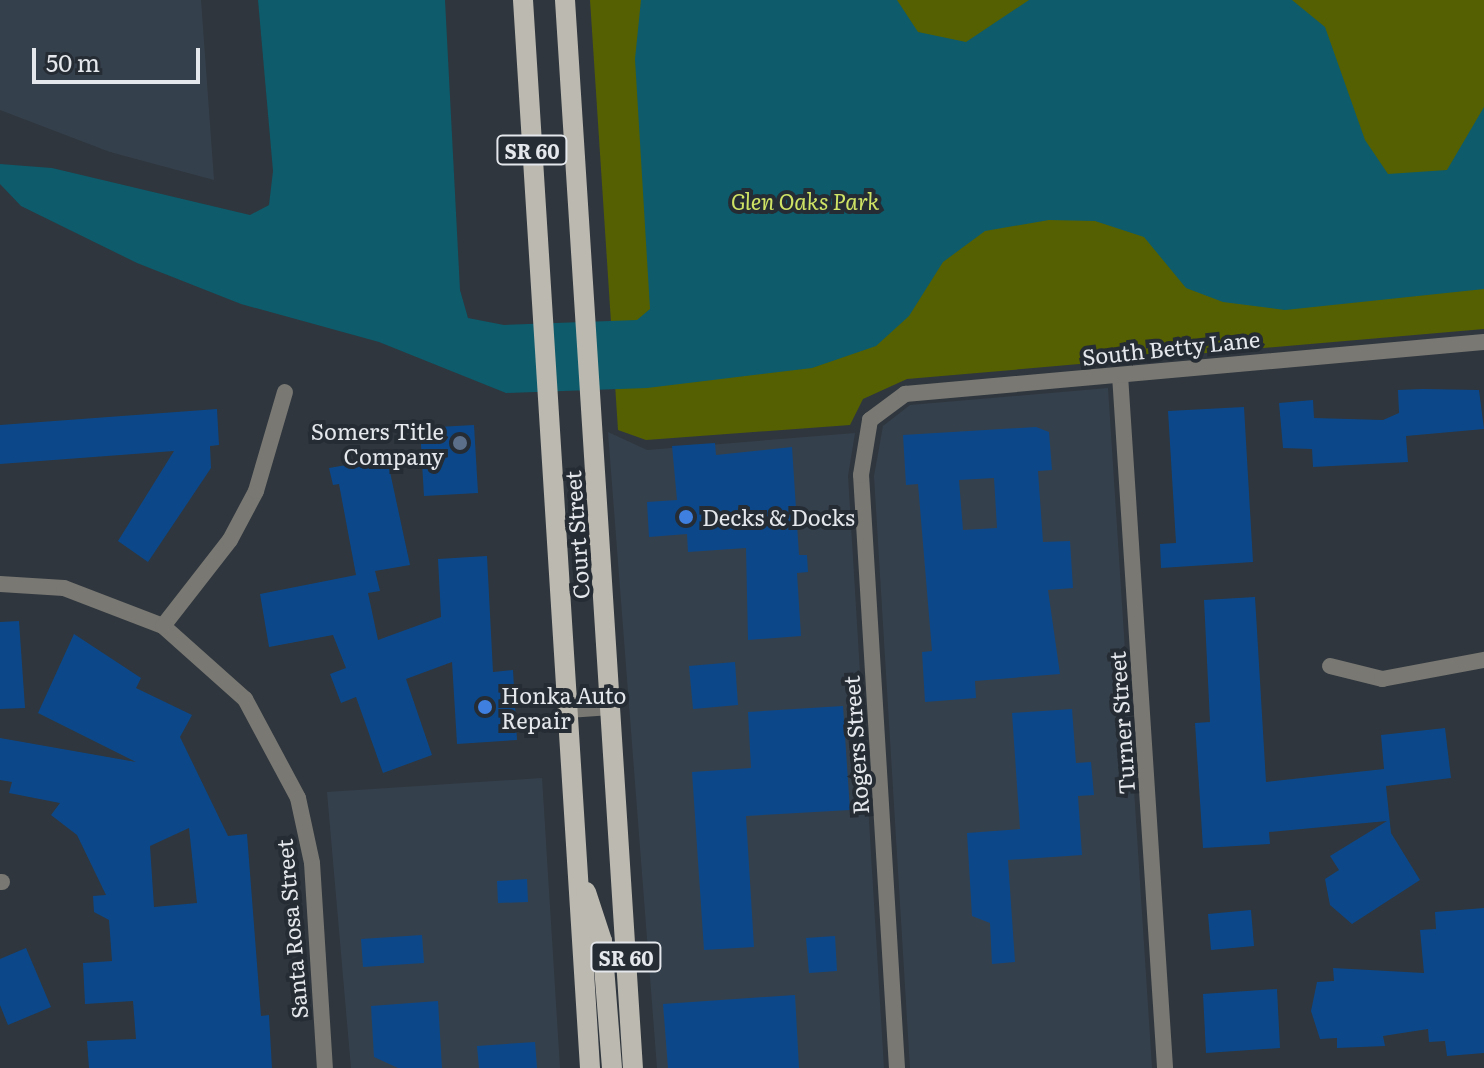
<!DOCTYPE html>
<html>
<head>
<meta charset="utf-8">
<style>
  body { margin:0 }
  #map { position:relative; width:1484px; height:1068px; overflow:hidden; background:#2f363d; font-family:Literata,serif }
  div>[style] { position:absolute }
  .built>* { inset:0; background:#35404d }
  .green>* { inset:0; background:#556003 }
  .water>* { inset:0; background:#0d5b6b }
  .building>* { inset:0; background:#0c4889 }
  .minor>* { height:16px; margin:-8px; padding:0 8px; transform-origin:8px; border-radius:8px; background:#797873 }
  .primary>* { height:20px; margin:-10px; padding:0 10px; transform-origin:10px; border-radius:10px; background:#bcb9b0 }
  .dots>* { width:22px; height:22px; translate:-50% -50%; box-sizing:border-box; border:4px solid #262c33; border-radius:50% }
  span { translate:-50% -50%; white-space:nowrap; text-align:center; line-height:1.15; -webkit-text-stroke:8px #262c33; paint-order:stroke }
  .shield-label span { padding:2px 6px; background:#262c33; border:2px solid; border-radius:6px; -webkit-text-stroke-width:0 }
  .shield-label { font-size:20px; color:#e4e8ed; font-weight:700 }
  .park-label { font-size:22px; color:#cfe365; font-style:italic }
  .street-label { font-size:22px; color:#e4e8ed }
  .poi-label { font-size:22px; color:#e4e8ed }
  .right { translate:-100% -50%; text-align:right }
  .left { translate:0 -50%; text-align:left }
  .scale { position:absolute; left:32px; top:48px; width:168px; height:36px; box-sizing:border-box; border:4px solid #e4e8ed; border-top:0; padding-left:10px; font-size:24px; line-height:28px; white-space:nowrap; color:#e4e8ed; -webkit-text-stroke:6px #262c33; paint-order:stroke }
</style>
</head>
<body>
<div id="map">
  <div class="built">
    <div style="clip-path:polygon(0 0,201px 0,214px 180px,110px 152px,0 110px)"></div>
    <div style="clip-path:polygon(1108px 388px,1152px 1068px,910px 1068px,874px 476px,883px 426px,910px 405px)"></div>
    <div style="clip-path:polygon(608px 432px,647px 450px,855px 433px,848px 476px,884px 1068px,657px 1068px)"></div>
    <div style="clip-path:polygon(542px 778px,560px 1068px,351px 1068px,327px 792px)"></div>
  </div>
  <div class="green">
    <div style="clip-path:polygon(590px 0,1484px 0,1484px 329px,907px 379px,863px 399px,850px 425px,646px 440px,618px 430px)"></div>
  </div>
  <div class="water">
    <div style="clip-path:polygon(258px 0,445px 0,460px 290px,468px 318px,504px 325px,637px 320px,650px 309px,635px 59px,641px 0,897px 0,918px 32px,966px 42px,1029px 0,1292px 0,1325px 27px,1365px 140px,1388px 174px,1447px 170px,1484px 107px,1484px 289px,1285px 310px,1223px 302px,1186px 288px,1144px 237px,1095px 221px,1049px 220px,985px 231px,943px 262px,909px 316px,876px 346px,812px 368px,647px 388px,506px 393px,379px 342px,241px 304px,137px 263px,21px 206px,0 184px,0 164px,52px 168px,250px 215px,269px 205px,273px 171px)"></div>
  </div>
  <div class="building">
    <div style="clip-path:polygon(1423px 389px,1479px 390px,1484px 429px,1406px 436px,1408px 462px,1313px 467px,1312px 449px,1283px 448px,1279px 403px,1313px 400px,1314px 418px,1383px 420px,1399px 413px,1398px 390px)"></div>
    <div style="clip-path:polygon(1244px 407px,1253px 562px,1161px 568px,1160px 544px,1176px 543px,1168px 411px)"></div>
    <div style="clip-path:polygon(217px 409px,219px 445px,210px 446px,211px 468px,148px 562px,118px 541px,174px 451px,0 464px,0 425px)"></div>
    <div style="clip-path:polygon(474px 425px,478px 493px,424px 496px,420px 428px)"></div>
    <div style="clip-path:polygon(evenodd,1036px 427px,1049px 432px,1052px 470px,1038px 471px,1043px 542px,1070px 541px,1073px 588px,1048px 590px,1060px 674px,975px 681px,976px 698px,925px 702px,922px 652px,932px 651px,918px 484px,906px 485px,903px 435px,1036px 427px,994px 478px,997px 528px,963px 530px,959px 480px,994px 478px)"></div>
    <div style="clip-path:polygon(715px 443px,716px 455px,792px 447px,799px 555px,807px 555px,808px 572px,797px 573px,801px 636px,748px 640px,746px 548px,688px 552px,687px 534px,649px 537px,647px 502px,677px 500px,672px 446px)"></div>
    <div style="clip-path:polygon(387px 458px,410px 565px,375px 571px,380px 591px,368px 593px,378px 640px,441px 617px,438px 559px,487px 556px,493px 672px,513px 670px,517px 740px,457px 744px,452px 662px,406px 679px,432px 755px,383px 773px,356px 697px,341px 703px,330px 674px,346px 668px,333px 635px,269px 647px,260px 594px,356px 575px,339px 484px,333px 485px,329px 468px)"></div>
    <div style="clip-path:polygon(1255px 597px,1266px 782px,1384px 769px,1381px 735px,1445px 728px,1451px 778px,1386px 786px,1391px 833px,1420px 880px,1352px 924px,1330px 905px,1325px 879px,1339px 870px,1330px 856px,1387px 821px,1269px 832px,1270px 844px,1203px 848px,1195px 723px,1210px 722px,1204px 600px)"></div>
    <div style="clip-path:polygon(19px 621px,25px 708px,0 709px,0 622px)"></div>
    <div style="clip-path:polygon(evenodd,74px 634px,141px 678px,136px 688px,192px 715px,180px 737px,228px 836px,247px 834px,261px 1016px,269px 1015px,272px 1068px,89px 1068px,87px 1041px,136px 1039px,133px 1001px,85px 1004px,83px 963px,112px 961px,109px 920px,94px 912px,93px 896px,106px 895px,77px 835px,51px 815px,60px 803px,9px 793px,12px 782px,0 780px,0 738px,136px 762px,38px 713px,74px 634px,189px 828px,197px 903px,154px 907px,150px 846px,189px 828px)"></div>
    <div style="clip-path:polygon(735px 662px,738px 705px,693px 709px,689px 666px)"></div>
    <div style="clip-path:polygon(843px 706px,850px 810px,746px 816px,754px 947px,704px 950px,692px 772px,751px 768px,748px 712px)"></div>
    <div style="clip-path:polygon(1072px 709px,1076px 763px,1091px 762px,1094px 795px,1078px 796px,1082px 855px,1008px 860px,1015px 962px,992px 964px,990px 923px,972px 916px,967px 833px,1020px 829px,1012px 713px)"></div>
    <div style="clip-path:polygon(527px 879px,528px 902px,498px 903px,497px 881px)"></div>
    <div style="clip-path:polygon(1484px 908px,1484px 1053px,1447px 1056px,1445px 1041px,1429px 1042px,1428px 1029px,1383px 1036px,1385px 1046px,1337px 1048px,1337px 1038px,1320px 1039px,1311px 1011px,1317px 982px,1334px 981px,1333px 968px,1424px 973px,1420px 930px,1436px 929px,1435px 912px)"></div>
    <div style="clip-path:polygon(1251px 910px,1254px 946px,1211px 950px,1208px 914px)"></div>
    <div style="clip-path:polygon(422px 935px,424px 963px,363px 967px,361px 939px)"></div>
    <div style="clip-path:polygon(835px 936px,837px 971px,809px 973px,806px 938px)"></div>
    <div style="clip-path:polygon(26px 948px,51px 1007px,8px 1025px,0 1005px,0 959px)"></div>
    <div style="clip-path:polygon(1277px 989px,1280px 1048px,1206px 1053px,1203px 994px)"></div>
    <div style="clip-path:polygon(795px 995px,799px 1068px,668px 1068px,663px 1004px)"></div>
    <div style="clip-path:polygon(438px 1001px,442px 1068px,398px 1068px,374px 1057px,371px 1006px)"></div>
    <div style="clip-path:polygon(535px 1042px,537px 1068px,479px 1068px,477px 1046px)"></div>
  </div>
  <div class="minor">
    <div style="left:1120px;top:375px;width:694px;rotate:86.28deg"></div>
    <div style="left:0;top:584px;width:64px;rotate:3.6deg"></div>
    <div style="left:64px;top:588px;width:106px;rotate:21deg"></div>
    <div style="left:163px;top:626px;width:110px;rotate:41.7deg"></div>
    <div style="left:245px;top:699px;width:112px;rotate:61.8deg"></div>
    <div style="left:298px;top:798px;width:66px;rotate:77.8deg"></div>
    <div style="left:312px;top:863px;width:205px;rotate:86.4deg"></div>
    <div style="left:163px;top:626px;width:109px;rotate:-52.1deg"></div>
    <div style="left:230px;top:540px;width:55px;rotate:-62deg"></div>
    <div style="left:256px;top:491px;width:103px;rotate:-73.7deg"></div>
    <div style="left:1330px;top:666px;width:54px;rotate:14deg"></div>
    <div style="left:1382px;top:679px;width:104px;rotate:-10.6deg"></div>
    <div style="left:568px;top:710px;width:43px;rotate:-4deg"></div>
    <div style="left:0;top:882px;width:2px"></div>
    <div style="left:897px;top:1068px;width:594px;rotate:-93.47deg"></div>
    <div style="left:861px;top:475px;width:56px;rotate:-80.7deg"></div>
    <div style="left:870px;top:420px;width:44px;rotate:-36.6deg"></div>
    <div style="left:905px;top:394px;width:581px;rotate:-5.13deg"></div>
  </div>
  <div class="primary">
    <div style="left:523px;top:0;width:1070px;rotate:86.41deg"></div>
    <div style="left:565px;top:0;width:1070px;rotate:86.36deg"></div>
    <div style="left:586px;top:892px;width:52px;rotate:71.9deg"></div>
    <div style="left:602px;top:941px;width:127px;rotate:85.5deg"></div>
  </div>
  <div class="dots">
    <div style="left:460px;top:443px;background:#5c6f8a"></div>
    <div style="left:686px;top:517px;background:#3f7fe0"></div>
    <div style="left:485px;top:707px;background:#3f7fe0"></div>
  </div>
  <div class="shield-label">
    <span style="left:532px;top:150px">SR 60</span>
    <span style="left:626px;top:957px">SR 60</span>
  </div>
  <div class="park-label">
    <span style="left:805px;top:201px">Glen Oaks Park</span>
  </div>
  <div class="street-label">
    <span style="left:1171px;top:347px;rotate:-6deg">South Betty Lane</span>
    <span style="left:576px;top:535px;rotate:-94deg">Court Street</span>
    <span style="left:1121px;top:723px;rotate:-94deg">Turner Street</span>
    <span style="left:855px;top:745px;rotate:-94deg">Rogers Street</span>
    <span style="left:291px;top:929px;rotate:-95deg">Santa Rosa Street</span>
  </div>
  <div class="poi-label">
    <span class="right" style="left:444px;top:443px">Somers Title<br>Company</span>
    <span class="left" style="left:702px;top:517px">Decks &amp; Docks</span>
    <span class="left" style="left:501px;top:707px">Honka Auto<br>Repair</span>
  </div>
  <div class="scale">50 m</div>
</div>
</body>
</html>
